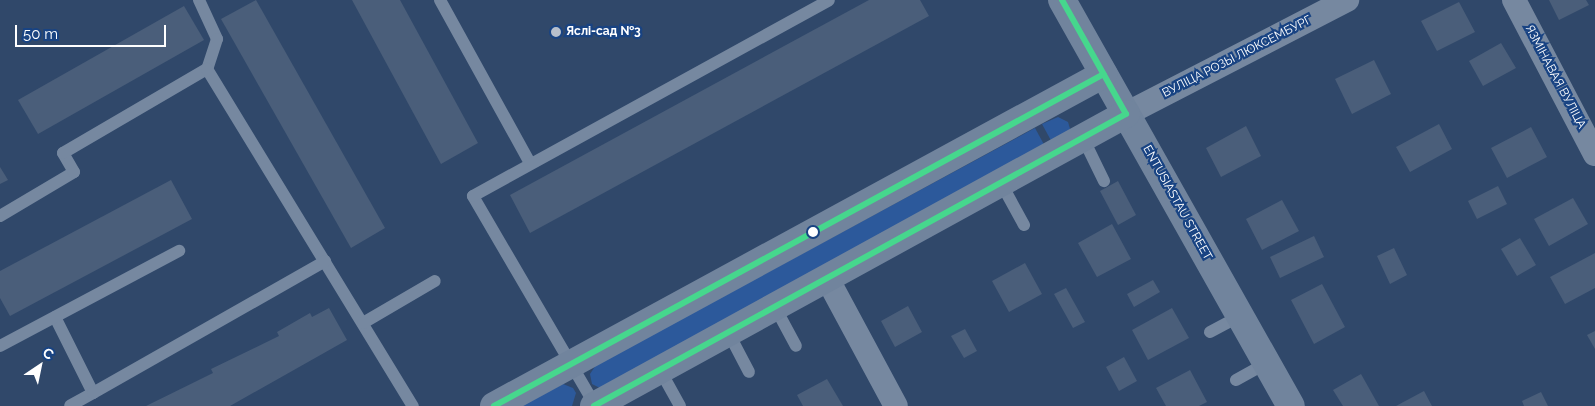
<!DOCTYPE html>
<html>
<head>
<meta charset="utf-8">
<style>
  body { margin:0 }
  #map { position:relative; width:1595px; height:406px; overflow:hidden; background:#30486a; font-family:Raleway,sans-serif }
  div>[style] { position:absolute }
  .green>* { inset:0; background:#2c599b }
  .building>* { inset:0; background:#4a5e7a }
  .lane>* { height:12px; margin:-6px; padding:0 6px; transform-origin:6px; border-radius:6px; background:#7688a0 }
  .street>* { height:24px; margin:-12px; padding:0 12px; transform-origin:12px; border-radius:12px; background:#7688a0 }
  .secondary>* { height:28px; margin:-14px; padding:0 14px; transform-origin:14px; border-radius:14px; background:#71849d }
  .bus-1>* { height:6px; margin:-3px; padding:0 3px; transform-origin:3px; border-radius:3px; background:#46d78d }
  .dots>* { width:14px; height:14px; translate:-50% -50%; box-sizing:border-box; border:2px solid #184383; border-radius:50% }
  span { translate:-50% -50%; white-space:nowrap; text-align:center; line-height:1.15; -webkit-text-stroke:4.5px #184383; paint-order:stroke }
  .poi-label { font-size:12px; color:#fff; font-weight:700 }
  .left { translate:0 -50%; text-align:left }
  .street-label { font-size:12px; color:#fff }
  .north { position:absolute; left:15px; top:341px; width:50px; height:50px; -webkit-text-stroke:4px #184383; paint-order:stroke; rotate:34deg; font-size:14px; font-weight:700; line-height:20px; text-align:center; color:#fff }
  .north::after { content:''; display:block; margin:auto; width:18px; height:22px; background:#fff; clip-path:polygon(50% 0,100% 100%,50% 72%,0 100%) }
  .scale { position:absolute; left:15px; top:25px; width:151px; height:22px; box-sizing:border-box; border:2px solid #fff; border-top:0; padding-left:6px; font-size:15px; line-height:18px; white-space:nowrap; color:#fff; -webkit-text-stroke:4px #184383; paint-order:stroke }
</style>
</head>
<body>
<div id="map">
  <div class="green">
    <div style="clip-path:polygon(1058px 117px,1068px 122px,1071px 132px,1054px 146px,1042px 124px)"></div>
    <div style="clip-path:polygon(1035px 128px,1047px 150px,602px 389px,592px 384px,590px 374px,596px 365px)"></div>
    <div style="clip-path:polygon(563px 384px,573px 388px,576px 393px,572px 406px,521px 406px)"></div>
  </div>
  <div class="building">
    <div style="clip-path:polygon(256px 0,385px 228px,351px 248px,221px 19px)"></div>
    <div style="clip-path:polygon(352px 0,400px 0,478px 143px,441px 164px)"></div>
    <div style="clip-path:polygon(869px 0,920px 0,929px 16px,530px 233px,510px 195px)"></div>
    <div style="clip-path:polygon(1549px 0,1586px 0,1589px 5px,1559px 20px)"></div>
    <div style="clip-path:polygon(1459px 2px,1475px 32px,1437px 51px,1421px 21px)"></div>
    <div style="clip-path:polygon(184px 6px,204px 40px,38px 134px,18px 100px)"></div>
    <div style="clip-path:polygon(1501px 43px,1516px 68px,1483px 86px,1469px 61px)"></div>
    <div style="clip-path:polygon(1374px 60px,1391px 94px,1352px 114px,1335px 79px)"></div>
    <div style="clip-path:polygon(1439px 124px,1452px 149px,1410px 172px,1396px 147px)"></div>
    <div style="clip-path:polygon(1246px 126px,1261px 156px,1221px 177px,1206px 148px)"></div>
    <div style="clip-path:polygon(1531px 127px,1547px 157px,1507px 178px,1491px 148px)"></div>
    <div style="clip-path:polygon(0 167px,8px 180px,0 184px)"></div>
    <div style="clip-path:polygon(171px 180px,192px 219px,10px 316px,0 298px,0 271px)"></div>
    <div style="clip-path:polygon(1118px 181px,1136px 215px,1118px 225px,1100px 191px)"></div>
    <div style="clip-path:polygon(1498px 186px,1507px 204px,1477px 219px,1468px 201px)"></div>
    <div style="clip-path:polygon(1573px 198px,1588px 224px,1549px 246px,1534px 219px)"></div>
    <div style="clip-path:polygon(1282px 200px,1299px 231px,1262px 250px,1246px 219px)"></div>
    <div style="clip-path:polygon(1112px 224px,1131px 259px,1097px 277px,1078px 243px)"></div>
    <div style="clip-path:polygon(1314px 236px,1324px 257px,1280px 278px,1270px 257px)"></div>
    <div style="clip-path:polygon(1520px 238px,1536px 265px,1517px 276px,1501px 249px)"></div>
    <div style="clip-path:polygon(1394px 248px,1407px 275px,1390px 284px,1377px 256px)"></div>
    <div style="clip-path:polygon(1595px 253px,1595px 288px,1565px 304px,1550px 277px)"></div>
    <div style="clip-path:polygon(1025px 263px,1042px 294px,1009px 312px,992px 281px)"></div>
    <div style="clip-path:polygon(1153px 280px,1160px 292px,1134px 307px,1127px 294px)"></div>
    <div style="clip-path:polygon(1322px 284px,1345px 327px,1314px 344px,1291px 300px)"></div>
    <div style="clip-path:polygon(1066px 288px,1085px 322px,1073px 328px,1054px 294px)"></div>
    <div style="clip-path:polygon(908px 306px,922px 332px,895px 347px,881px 321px)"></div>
    <div style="clip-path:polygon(329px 308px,347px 340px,230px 406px,146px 406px,213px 373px,211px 369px,279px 336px,277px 332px,310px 313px,312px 317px)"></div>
    <div style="clip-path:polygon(1172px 308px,1189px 338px,1148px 360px,1132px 330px)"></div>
    <div style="clip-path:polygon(965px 329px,977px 351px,964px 358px,951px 336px)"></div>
    <div style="clip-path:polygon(1595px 331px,1595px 349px,1587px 335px)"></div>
    <div style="clip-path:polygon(1124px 357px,1137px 381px,1119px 391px,1106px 367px)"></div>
    <div style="clip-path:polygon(1190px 370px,1207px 402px,1199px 406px,1166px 406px,1156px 388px)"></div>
    <div style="clip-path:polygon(1361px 374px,1379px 406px,1343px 406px,1333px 390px)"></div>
    <div style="clip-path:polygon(827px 379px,843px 406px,803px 406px,797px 395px)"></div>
    <div style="clip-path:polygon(1424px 391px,1432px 406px,1396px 406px)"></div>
    <div style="clip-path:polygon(1541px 392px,1548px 406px,1524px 406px,1522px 401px)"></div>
  </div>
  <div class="lane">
    <div style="left:199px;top:0;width:43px;rotate:65.2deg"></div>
    <div style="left:217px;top:39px;width:32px;rotate:108deg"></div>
    <div style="left:440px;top:0;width:186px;rotate:61.1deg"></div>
    <div style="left:1083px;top:138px;width:48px;rotate:64deg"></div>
    <div style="left:1001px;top:183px;width:48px;rotate:61.3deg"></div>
    <div style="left:0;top:216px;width:86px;rotate:-30.7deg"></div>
    <div style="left:74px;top:172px;width:22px;rotate:-120deg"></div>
    <div style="left:63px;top:153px;width:167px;rotate:-30.3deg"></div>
    <div style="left:207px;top:69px;width:395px;rotate:58.6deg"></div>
    <div style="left:775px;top:307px;width:44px;rotate:61.7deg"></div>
    <div style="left:55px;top:317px;width:85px;rotate:63.4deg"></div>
    <div style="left:93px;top:393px;width:26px;rotate:151deg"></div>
    <div style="left:363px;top:323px;width:83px;rotate:-30.3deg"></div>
    <div style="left:728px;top:332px;width:45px;rotate:62.3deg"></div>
    <div style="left:1210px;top:332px;width:34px;rotate:-28deg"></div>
    <div style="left:0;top:346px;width:203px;rotate:-28deg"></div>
    <div style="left:660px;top:370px;width:41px;rotate:60.9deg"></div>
    <div style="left:1236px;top:380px;width:35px;rotate:-29deg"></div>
    <div style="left:93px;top:393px;width:267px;rotate:-29.6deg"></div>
    <div style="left:595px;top:405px;width:242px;rotate:-120.3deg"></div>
    <div style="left:473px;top:196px;width:406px;rotate:-28.8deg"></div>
  </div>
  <div class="street">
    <div style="left:1514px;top:0;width:174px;rotate:62.3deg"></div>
    <div style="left:1126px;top:114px;width:249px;rotate:-27.3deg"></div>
    <div style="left:827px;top:278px;width:145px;rotate:61.7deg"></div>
  </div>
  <div class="secondary">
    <div style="left:1062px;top:0;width:466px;rotate:60.6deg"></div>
    <div style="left:494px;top:406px;width:694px;rotate:-28.56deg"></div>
    <div style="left:594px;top:406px;width:607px;rotate:-28.76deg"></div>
  </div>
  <div class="bus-1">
    <div style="left:494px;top:406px;width:694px;rotate:-28.56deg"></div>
    <div style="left:594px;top:406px;width:607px;rotate:-28.76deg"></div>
    <div style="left:1126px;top:114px;width:131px;rotate:-119.3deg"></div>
  </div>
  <div class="dots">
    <div style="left:556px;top:32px;background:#b7bfcb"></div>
    <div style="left:813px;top:232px;background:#fff"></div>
  </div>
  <div class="poi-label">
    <span class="left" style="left:566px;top:32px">Яслі-сад №3</span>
  </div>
  <div class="street-label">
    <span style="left:1237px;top:57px;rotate:-27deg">ВУЛІЦА РОЗЫ ЛЮКСЕМБУРГ</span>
    <span style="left:1555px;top:77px;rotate:62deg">ЯЗМІНАВАЯ ВУЛІЦА</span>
    <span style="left:1177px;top:203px;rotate:61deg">ENTUSIASTAU STREET</span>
  </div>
  <div class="north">С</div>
  <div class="scale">50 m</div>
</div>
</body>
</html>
